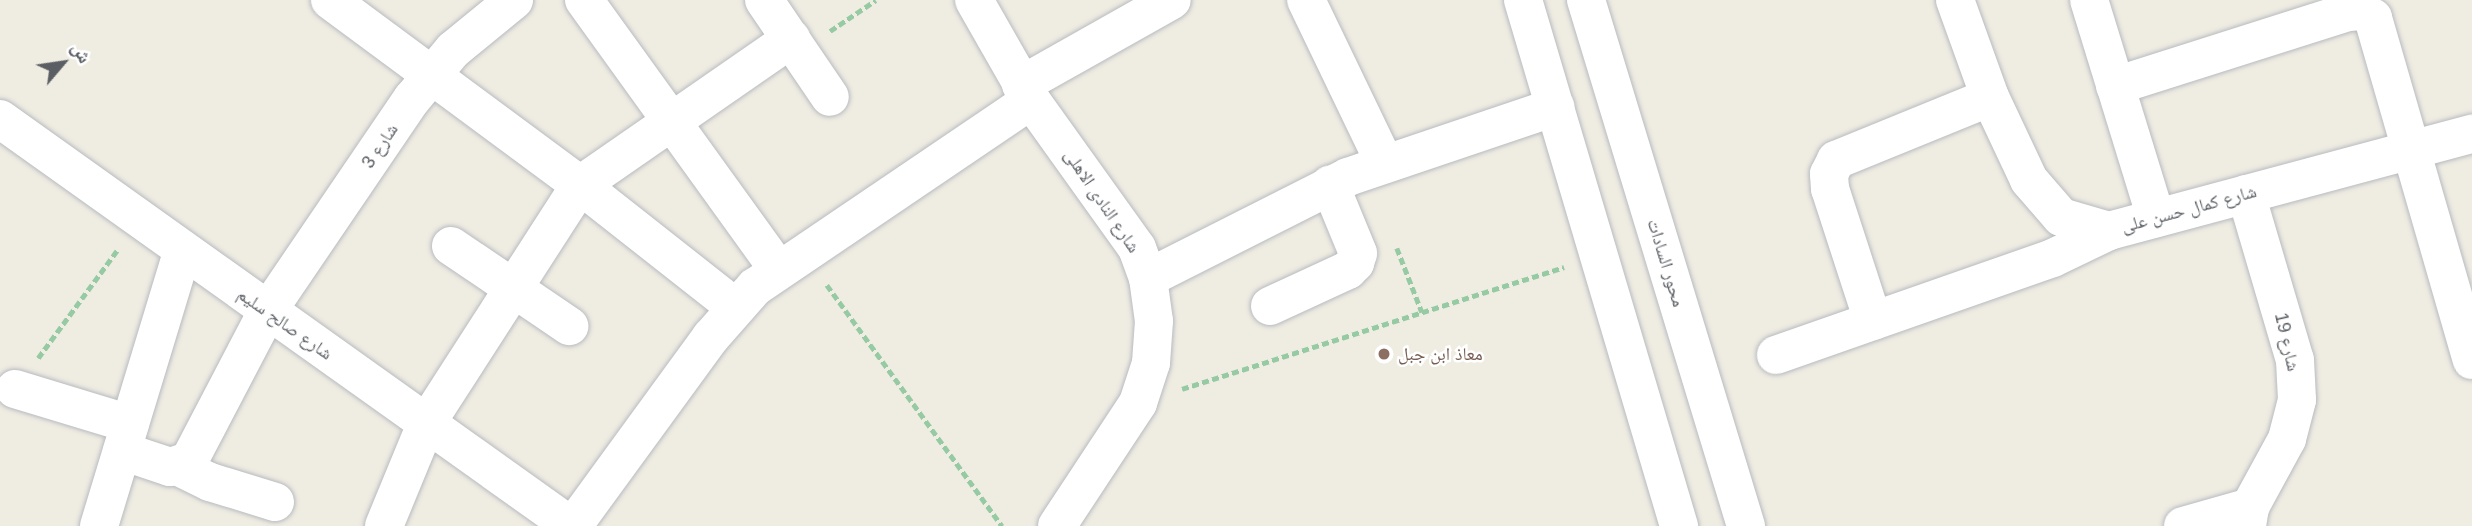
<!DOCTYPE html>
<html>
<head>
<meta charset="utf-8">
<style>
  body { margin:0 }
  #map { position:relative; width:2472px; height:526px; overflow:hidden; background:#efece2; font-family:Helvetica,"Noto Naskh Arabic",sans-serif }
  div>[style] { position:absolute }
  .path>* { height:4.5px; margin-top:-2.25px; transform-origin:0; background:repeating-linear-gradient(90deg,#95caa3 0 7px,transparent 0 10.5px) }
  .roads { filter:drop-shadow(0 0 2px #b8bbc0) drop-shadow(0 0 2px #b8bbc0) }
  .minor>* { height:38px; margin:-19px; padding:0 19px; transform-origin:19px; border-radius:19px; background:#fff }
  .dots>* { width:19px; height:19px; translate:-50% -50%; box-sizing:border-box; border:4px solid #fff; border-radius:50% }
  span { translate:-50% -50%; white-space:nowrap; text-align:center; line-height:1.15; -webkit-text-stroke:5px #fff; paint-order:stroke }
  .street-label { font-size:18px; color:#5b5f64 }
  .education-label { font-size:18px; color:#785e54 }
  .left { translate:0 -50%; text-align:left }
  .north { position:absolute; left:28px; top:28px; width:70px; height:70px; -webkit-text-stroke:5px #fff; paint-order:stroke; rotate:61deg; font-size:19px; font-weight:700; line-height:28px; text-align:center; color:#5b5f64 }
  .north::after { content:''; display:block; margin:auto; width:24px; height:32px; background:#5b5f64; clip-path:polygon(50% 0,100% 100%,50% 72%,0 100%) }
</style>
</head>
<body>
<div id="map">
  <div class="path">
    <div style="left:830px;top:31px;width:55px;rotate:-34deg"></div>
    <div style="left:1397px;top:248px;width:69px;rotate:68.7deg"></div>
    <div style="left:827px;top:285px;width:298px;rotate:54deg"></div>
    <div style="left:38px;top:358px;width:135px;rotate:-53.7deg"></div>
    <div style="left:1182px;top:389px;width:401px;rotate:-17.7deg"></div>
  </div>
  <div class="roads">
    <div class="minor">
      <div style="left:330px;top:0;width:311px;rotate:36.5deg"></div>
      <div style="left:580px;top:185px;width:197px;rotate:38.2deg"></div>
      <div style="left:584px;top:0;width:332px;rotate:54.2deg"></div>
      <div style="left:764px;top:0;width:117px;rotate:55.8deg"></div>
      <div style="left:974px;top:0;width:115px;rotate:60.3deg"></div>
      <div style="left:1031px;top:100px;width:182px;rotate:54.4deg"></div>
      <div style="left:1137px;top:248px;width:32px;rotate:70deg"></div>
      <div style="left:1148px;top:278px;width:43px;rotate:82.1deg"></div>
      <div style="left:1154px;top:321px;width:42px;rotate:94.1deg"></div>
      <div style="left:1151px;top:363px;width:42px;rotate:108deg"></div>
      <div style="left:1138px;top:403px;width:147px;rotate:123.4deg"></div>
      <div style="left:1306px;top:0;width:180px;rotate:64.3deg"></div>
      <div style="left:1523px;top:0;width:549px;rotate:73.48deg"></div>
      <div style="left:1586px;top:0;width:550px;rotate:73.08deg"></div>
      <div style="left:1955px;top:0;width:103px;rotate:70.2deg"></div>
      <div style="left:1990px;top:97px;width:92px;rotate:64.8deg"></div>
      <div style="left:2029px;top:180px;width:49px;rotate:49.1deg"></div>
      <div style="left:2061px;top:217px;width:50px;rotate:16.3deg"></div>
      <div style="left:2109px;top:231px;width:376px;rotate:-15deg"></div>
      <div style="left:2089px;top:0;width:228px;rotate:72.9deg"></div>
      <div style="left:1021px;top:85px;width:173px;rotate:-29.4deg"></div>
      <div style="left:2115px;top:86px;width:244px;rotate:-17.6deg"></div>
      <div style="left:2348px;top:12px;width:14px;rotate:-4deg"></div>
      <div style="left:2362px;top:11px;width:13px;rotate:32deg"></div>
      <div style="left:2373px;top:18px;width:356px;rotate:73.9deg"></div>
      <div style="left:0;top:119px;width:701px;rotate:35.48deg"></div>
      <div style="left:2246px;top:194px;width:173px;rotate:73.6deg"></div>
      <div style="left:2295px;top:360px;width:40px;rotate:87.1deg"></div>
      <div style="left:2297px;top:400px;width:40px;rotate:104.4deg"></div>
      <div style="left:2287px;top:439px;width:77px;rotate:118.6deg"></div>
      <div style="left:2250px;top:507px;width:19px;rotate:99deg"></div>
      <div style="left:451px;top:246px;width:143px;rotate:34.1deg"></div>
      <div style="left:1148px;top:278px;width:224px;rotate:-26.8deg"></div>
      <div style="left:1348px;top:177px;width:219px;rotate:-18.7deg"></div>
      <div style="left:1270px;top:306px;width:86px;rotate:-24.8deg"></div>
      <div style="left:1348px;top:270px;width:10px;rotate:-45deg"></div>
      <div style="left:1355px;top:263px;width:10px;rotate:-73deg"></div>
      <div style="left:1358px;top:253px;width:74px;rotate:-112.4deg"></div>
      <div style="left:1873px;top:321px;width:139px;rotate:-108deg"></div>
      <div style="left:1830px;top:189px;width:15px;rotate:-94deg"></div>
      <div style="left:1829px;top:174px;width:16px;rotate:-63deg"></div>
      <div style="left:1836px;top:160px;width:166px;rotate:-22.2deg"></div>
      <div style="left:1776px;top:355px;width:293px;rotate:-19.3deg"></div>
      <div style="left:2053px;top:258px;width:62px;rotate:-25.7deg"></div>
      <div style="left:15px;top:389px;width:120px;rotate:16.9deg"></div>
      <div style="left:122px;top:451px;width:51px;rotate:18.4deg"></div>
      <div style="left:170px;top:467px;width:20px;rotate:-18deg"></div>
      <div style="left:189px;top:461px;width:168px;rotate:-62.4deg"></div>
      <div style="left:267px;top:312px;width:258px;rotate:-55.8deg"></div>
      <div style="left:412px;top:99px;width:64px;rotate:-50.1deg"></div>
      <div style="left:453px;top:50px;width:79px;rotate:-39.3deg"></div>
      <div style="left:179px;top:467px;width:34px;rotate:26deg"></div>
      <div style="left:210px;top:482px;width:68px;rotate:17.1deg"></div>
      <div style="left:99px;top:526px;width:286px;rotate:-73.1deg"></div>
      <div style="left:384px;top:526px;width:110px;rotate:-67.6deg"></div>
      <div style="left:426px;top:424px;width:284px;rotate:-57.2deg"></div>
      <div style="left:580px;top:185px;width:257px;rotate:-34.7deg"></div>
      <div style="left:573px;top:526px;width:234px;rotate:-53.9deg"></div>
      <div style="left:711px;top:337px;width:67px;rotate:-48.7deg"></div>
      <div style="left:755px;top:287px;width:333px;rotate:-34.1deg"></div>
      <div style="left:2183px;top:526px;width:70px;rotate:-15.8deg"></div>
    </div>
  </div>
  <div class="dots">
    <div style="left:1384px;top:354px;background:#8d6e63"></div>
  </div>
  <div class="street-label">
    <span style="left:380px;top:146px;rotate:-56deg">شارع 3</span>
    <span style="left:1102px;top:201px;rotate:56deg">شارع النادى الاهلى</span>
    <span style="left:2189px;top:209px;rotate:-15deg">شارع كمال حسن على</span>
    <span style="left:1666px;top:263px;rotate:73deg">محور السادات</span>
    <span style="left:285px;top:324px;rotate:35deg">شارع صالح سليم</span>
    <span style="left:2287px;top:342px;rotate:77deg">شارع 19</span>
  </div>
  <div class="education-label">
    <span class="left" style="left:1398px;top:354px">معاذ ابن جبل</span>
  </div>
  <div class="north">ش</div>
</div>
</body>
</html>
